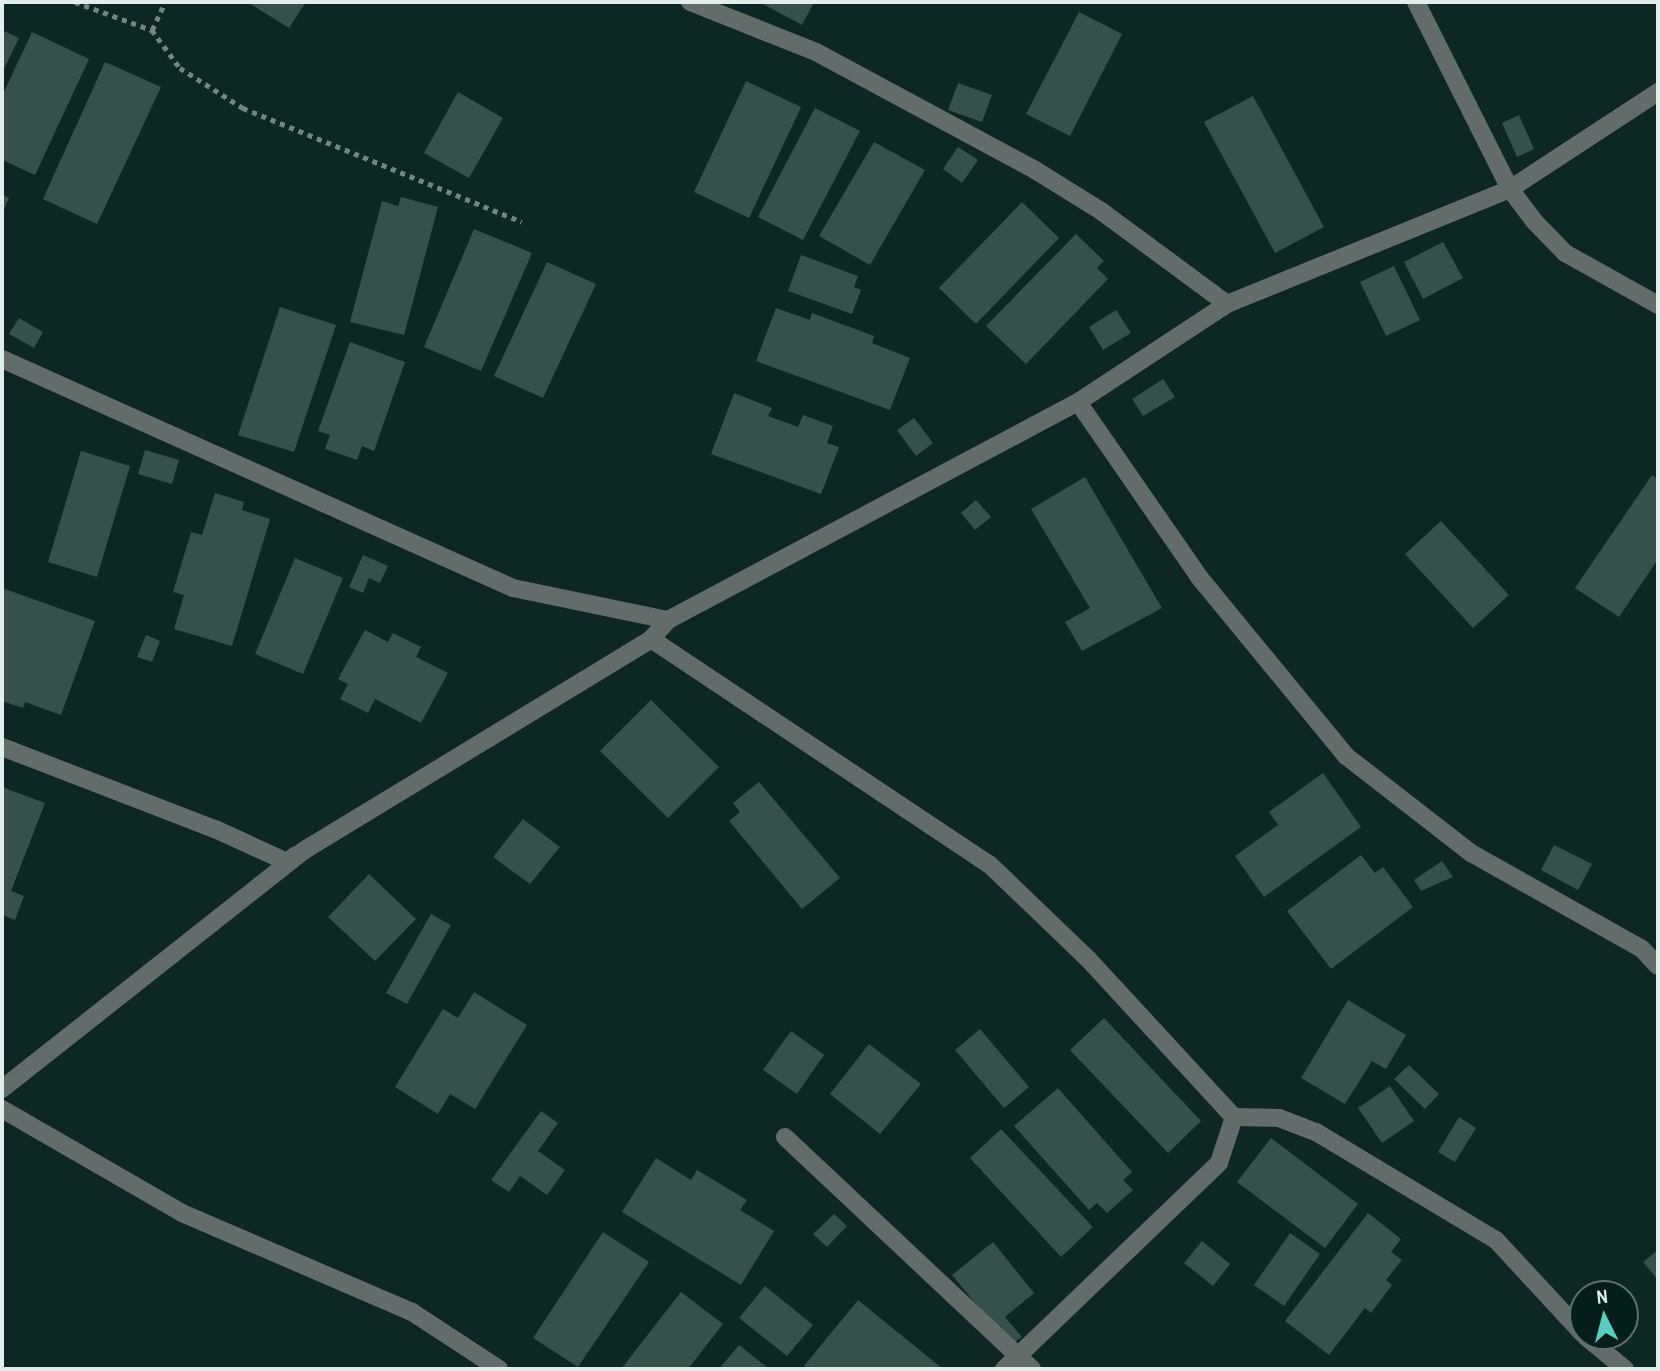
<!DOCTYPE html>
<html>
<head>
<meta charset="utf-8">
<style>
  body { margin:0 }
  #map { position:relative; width:1660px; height:1371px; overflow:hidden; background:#0f2724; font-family:"Archivo Narrow",sans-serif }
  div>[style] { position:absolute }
  .building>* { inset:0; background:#37504c }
  .path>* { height:4.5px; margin-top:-2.25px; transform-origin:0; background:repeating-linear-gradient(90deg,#718582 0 5px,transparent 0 10px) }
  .minor>* { height:18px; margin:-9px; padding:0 9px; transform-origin:9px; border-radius:9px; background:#626d6b }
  span { translate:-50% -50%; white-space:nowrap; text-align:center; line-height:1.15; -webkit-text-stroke:7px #051e1b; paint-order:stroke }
  .frame { position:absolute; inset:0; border:4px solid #e0efec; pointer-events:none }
  .north { position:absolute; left:1569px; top:1280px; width:70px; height:70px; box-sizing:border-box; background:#051e1b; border:2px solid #5d726f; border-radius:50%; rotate:354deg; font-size:19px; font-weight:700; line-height:28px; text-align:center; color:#e0efec }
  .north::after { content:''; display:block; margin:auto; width:24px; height:32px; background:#58cec0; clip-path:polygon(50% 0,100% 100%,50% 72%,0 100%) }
</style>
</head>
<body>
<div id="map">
  <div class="building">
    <div style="clip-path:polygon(247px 2px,306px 2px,289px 28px)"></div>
    <div style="clip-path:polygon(759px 2px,814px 2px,802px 25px)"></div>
    <div style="clip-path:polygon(1079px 12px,1122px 34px,1070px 136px,1026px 114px)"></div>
    <div style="clip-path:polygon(2px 30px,19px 38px,2px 73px)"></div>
    <div style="clip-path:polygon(32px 32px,89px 59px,35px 175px,2px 160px,2px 96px)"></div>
    <div style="clip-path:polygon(105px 62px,161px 87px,97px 224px,43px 199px)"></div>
    <div style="clip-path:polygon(746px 81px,801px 107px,749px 218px,694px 192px)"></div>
    <div style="clip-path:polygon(958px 83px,992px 95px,982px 122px,948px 110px)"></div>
    <div style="clip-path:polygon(458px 92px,503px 118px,469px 178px,424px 153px)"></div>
    <div style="clip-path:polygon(1253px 96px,1324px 227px,1275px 253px,1204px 122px)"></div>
    <div style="clip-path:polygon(815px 108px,860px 131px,803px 240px,758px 217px)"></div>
    <div style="clip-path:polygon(1519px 115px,1534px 149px,1517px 157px,1502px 123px)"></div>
    <div style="clip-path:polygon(874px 142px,925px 170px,870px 265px,819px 236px)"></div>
    <div style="clip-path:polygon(958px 147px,978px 160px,962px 183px,943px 169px)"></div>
    <div style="clip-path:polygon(2px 195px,9px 198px,2px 214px)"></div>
    <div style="clip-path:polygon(401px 197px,438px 207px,404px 335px,350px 322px,382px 201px,398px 206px)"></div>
    <div style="clip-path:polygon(1022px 202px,1059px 238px,976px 324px,939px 288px)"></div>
    <div style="clip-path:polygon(474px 229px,532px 253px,481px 371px,424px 347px)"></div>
    <div style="clip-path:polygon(1076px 234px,1104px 261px,1097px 268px,1108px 279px,1026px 364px,986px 326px)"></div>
    <div style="clip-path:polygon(1443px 242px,1463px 278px,1423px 299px,1404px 262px)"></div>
    <div style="clip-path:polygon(801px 255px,858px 276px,854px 287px,861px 290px,852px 314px,788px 291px)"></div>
    <div style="clip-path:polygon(547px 262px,596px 284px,543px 398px,494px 376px)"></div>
    <div style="clip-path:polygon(1394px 266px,1420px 320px,1386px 336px,1360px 282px)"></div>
    <div style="clip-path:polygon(280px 307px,336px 325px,294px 452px,238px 435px)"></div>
    <div style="clip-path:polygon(776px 308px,810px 320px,812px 313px,874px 336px,872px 343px,910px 358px,890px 410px,756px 361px)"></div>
    <div style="clip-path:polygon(1116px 310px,1131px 333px,1103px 350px,1089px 327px)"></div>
    <div style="clip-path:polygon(19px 318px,43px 332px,34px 348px,9px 334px)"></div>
    <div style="clip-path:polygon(350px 342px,405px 362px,374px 451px,362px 446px,357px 460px,325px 449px,330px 435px,318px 431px)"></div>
    <div style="clip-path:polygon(1163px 379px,1175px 397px,1143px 416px,1132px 399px)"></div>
    <div style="clip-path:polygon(734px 393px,772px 408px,768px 416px,798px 427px,803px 415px,833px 426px,827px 443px,839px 447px,821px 494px,711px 454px)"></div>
    <div style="clip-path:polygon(914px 418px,933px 443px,916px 456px,897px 430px)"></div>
    <div style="clip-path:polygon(145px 450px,179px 460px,172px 484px,138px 474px)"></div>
    <div style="clip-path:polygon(81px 451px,130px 466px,97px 577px,48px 562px)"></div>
    <div style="clip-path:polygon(1652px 475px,1658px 479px,1658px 559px,1619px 617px,1575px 588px)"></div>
    <div style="clip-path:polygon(1085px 477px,1162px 608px,1082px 651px,1065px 622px,1090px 608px,1031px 509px)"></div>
    <div style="clip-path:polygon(215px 493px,244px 502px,242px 510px,270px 519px,232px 646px,174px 629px,184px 595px,173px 592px,191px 532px,202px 535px)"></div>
    <div style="clip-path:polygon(976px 500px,991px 517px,975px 530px,961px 513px)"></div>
    <div style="clip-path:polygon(1441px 521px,1509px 595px,1473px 628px,1405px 554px)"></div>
    <div style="clip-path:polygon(363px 555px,388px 566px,380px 583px,369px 578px,363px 593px,349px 587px)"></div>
    <div style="clip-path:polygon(295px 558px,343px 578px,303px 674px,255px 654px)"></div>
    <div style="clip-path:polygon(2px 588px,95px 621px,61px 715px,25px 702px,23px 708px,2px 701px)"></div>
    <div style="clip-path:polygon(365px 630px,388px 642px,393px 633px,421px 647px,416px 657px,448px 673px,421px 723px,375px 699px,368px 713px,340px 699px,348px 684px,338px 679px)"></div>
    <div style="clip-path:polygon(146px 635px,160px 641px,152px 662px,137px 657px)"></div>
    <div style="clip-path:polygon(651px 700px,719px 767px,668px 818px,600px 751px)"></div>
    <div style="clip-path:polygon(1323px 773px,1361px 827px,1264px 897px,1235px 856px,1278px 825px,1269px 812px)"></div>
    <div style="clip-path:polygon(759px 782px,840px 878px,802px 909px,729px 821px,740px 812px,733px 803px)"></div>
    <div style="clip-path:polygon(2px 787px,45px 803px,11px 891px,24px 896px,15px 920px,2px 915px)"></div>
    <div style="clip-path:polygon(523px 819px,560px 847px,530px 884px,493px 857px)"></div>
    <div style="clip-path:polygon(1554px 845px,1592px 864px,1578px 890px,1541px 870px)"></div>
    <div style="clip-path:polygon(1361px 855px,1375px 873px,1383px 867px,1413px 907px,1331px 969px,1287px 911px)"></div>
    <div style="clip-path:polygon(1442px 861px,1453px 877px,1421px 891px,1414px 880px)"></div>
    <div style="clip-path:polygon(369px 874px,416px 919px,375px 961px,328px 917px)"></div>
    <div style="clip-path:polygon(431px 914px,451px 925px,407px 1004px,386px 993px)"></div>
    <div style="clip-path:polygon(474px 992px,527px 1025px,475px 1109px,450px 1094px,438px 1114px,395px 1087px,443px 1009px,458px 1018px)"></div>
    <div style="clip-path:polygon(1348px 1000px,1406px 1035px,1386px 1069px,1372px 1061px,1345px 1104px,1301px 1078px)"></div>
    <div style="clip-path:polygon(1104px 1018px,1201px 1121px,1168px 1153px,1070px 1050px)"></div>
    <div style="clip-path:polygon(980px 1029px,1029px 1087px,1004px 1108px,955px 1050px)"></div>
    <div style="clip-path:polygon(791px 1031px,824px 1055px,797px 1094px,763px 1070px)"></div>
    <div style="clip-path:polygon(869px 1044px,921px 1084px,880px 1134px,830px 1094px)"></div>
    <div style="clip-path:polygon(1409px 1065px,1439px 1094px,1425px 1109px,1394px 1079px)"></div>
    <div style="clip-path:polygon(1390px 1086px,1414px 1121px,1382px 1143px,1358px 1108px)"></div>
    <div style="clip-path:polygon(1058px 1088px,1132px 1172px,1123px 1180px,1133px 1190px,1107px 1213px,1097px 1203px,1089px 1210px,1014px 1126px)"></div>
    <div style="clip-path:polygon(541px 1111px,558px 1123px,538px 1151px,565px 1170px,547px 1195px,520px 1176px,509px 1192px,491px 1180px)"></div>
    <div style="clip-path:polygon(1459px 1117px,1476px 1128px,1455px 1162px,1438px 1152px)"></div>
    <div style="clip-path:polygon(1001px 1129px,1093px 1227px,1061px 1257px,970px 1158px)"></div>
    <div style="clip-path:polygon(1271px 1138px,1358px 1204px,1325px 1248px,1237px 1182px)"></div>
    <div style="clip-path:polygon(656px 1158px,691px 1180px,697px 1170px,747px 1200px,740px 1210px,774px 1231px,741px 1285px,622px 1212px)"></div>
    <div style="clip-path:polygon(1368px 1213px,1401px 1239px,1391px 1252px,1402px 1260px,1386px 1280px,1392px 1285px,1371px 1313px,1365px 1308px,1329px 1355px,1285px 1321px)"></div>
    <div style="clip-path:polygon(834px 1214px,847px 1226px,827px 1247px,813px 1234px)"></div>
    <div style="clip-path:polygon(603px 1232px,649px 1262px,578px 1367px,533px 1338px)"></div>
    <div style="clip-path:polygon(1290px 1233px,1320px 1254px,1284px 1306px,1254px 1285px)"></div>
    <div style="clip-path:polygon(1202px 1241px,1230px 1264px,1213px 1286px,1184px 1263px)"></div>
    <div style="clip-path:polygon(993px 1242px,1034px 1293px,1005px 1317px,1022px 1337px,1010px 1345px,952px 1275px)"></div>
    <div style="clip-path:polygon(1658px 1250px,1658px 1280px,1643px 1262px)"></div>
    <div style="clip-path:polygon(765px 1286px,813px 1325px,787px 1356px,739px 1318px)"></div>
    <div style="clip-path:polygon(681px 1292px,723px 1324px,688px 1369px,621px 1369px)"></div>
    <div style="clip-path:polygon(858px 1300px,943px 1369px,809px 1369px,804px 1366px)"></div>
    <div style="clip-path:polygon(739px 1345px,769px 1369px,719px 1369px)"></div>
  </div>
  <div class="path">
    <div style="left:75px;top:2px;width:82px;rotate:20deg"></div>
    <div style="left:152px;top:30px;width:47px;rotate:53.6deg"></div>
    <div style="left:180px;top:68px;width:75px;rotate:32.4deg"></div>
    <div style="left:243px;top:108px;width:301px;rotate:22.2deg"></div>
    <div style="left:152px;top:30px;width:31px;rotate:-65deg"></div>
  </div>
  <div class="minor">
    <div style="left:690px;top:2px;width:136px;rotate:21.6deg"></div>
    <div style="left:816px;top:52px;width:249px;rotate:28.3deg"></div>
    <div style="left:1035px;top:170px;width:78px;rotate:31.8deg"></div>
    <div style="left:1101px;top:211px;width:157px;rotate:36.4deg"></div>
    <div style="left:1416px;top:2px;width:209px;rotate:63.3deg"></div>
    <div style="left:1510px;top:189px;width:40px;rotate:53deg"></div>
    <div style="left:1534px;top:221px;width:45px;rotate:45.9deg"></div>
    <div style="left:1565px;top:253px;width:107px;rotate:29.2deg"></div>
    <div style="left:2px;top:359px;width:560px;rotate:24.14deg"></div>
    <div style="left:513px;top:588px;width:158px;rotate:11.7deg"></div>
    <div style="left:1078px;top:402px;width:213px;rotate:55.3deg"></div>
    <div style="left:1199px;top:577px;width:232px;rotate:50.6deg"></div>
    <div style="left:1346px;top:756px;width:158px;rotate:37.8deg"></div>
    <div style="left:1471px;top:853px;width:196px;rotate:29.3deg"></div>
    <div style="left:1642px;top:949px;width:23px;rotate:47deg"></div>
    <div style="left:651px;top:639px;width:406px;rotate:33.7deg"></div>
    <div style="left:989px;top:864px;width:139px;rotate:43.8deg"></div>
    <div style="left:1089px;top:960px;width:214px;rotate:47.3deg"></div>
    <div style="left:1234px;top:1117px;width:48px;rotate:108.1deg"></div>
    <div style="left:1219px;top:1163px;width:298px;rotate:136.2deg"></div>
    <div style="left:2px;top:747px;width:228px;rotate:21.1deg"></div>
    <div style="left:215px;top:829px;width:79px;rotate:24.6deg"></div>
    <div style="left:287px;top:862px;width:11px;rotate:-38deg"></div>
    <div style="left:2px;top:1089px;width:384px;rotate:-38.3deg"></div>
    <div style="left:303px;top:851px;width:407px;rotate:-31.3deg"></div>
    <div style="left:651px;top:639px;width:25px;rotate:-48deg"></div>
    <div style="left:668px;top:620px;width:464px;rotate:-28deg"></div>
    <div style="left:1078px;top:402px;width:178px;rotate:-33.3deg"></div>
    <div style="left:1227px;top:304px;width:305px;rotate:-22.1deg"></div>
    <div style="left:1510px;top:189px;width:177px;rotate:-33.2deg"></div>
    <div style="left:2px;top:1109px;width:208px;rotate:30deg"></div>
    <div style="left:182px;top:1213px;width:250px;rotate:23.3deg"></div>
    <div style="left:412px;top:1312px;width:104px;rotate:33.2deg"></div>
    <div style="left:1234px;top:1117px;width:45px;rotate:1.3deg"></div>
    <div style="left:1279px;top:1118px;width:40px;rotate:21deg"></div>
    <div style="left:1316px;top:1132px;width:210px;rotate:31deg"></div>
    <div style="left:1496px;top:1240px;width:128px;rotate:47.2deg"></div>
    <div style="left:785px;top:1137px;width:339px;rotate:43.2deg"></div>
    <div style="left:1585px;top:1336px;width:52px;rotate:39.5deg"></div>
  </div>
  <div class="frame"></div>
  <div class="north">N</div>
</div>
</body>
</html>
